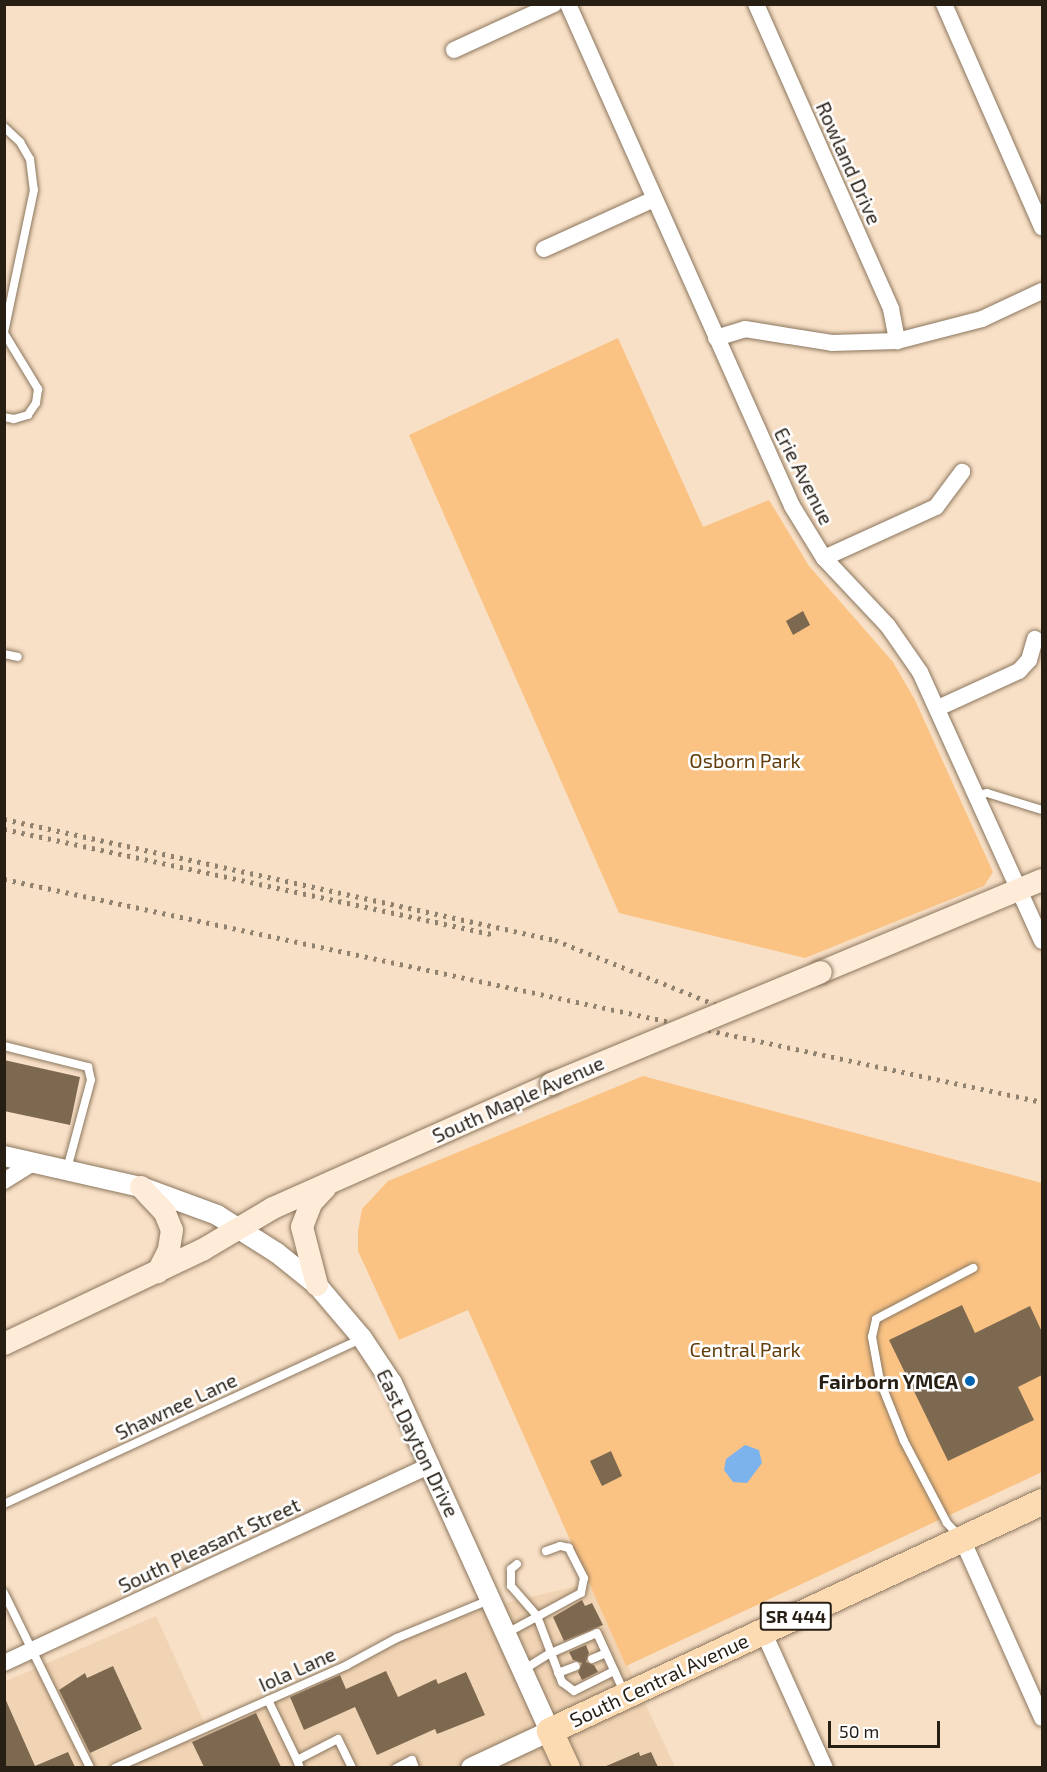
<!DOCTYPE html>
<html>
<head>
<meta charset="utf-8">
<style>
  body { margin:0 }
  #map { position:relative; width:1047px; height:1772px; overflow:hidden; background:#f8e0c6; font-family:"Exo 2",sans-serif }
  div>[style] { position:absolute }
  .built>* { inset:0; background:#f1d4b4 }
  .green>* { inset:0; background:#fac384 }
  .water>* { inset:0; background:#7db3ed }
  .building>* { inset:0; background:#7d6850 }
  .roads { filter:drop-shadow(0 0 2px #8b765e) drop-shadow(0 0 2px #8b765e) }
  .service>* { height:8px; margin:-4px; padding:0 4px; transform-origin:4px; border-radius:4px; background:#fff }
  .minor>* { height:16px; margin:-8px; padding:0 8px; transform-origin:8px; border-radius:8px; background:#fff }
  .tertiary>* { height:20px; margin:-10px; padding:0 10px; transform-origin:10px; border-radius:10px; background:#fff }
  .secondary>* { height:22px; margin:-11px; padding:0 11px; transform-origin:11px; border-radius:11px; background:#feecd9 }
  .primary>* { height:26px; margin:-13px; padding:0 13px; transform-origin:13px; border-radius:13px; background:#fcdab2 }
  .rail>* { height:4.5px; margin-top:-2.25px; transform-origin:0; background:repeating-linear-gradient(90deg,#91816f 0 3px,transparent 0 9px) }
  .bridges { filter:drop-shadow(0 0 2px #8b765e) drop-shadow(0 0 2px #8b765e) }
  .secondary-bridge>* { height:22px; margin:-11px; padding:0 11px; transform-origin:11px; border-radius:11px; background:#feecd9 }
  .dots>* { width:16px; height:16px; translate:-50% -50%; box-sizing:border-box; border:3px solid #fff; border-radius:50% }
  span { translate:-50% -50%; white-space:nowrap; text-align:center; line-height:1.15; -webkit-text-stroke:5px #fff; paint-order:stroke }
  .shield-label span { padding:2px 4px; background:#fff; border:2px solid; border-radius:4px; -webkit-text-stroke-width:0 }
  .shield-label { font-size:18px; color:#271e14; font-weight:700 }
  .street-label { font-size:20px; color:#271e14 }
  .park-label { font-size:20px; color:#623e0c }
  .poi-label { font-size:20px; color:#271e14; font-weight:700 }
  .right { translate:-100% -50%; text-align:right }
  .frame { position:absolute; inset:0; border:6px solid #271e14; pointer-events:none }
  .scale { position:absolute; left:828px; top:1721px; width:112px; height:27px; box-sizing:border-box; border:3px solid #271e14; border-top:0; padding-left:8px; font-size:18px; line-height:21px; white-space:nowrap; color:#271e14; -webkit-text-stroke:4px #fff; paint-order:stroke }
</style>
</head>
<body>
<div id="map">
  <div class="built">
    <div style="clip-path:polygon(589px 1583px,675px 1767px,5px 1767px,4px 1682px,156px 1616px,204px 1722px,477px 1610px)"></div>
  </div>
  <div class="green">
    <div style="clip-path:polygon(618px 338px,703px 527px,769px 500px,809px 566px,893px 662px,915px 700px,993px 872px,984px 886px,805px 958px,619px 913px,409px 435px)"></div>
    <div style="clip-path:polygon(643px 1076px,1042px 1183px,1042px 1472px,626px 1666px,468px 1310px,399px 1340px,358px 1251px,358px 1231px,362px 1209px,388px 1181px)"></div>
  </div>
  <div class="water">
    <div style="clip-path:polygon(745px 1445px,759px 1450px,762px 1463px,747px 1483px,733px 1482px,724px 1470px,726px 1459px)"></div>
  </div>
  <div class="building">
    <div style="clip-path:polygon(803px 611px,810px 625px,793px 635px,786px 621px)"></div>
    <div style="clip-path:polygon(4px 1060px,80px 1077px,70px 1125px,4px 1111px)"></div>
    <div style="clip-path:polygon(962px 1305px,975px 1333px,1030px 1306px,1042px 1332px,1042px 1375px,1018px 1387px,1034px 1420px,948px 1461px,889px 1340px)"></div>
    <div style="clip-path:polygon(611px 1451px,622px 1476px,602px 1486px,590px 1461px)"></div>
    <div style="clip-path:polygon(582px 1600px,585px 1606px,592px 1603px,603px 1625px,564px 1641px,553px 1617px)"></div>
    <div style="clip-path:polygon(586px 1645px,589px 1653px,586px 1662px,594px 1665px,598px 1672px,582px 1680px,578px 1672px,582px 1663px,573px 1660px,569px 1652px)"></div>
    <div style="clip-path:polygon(113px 1666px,142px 1729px,90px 1753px,59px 1690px,85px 1673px,87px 1678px)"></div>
    <div style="clip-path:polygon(386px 1671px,398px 1697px,436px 1679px,438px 1684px,466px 1672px,485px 1715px,437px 1734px,435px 1729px,377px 1755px,355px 1707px,304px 1730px,290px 1697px,340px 1675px,346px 1689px)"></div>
    <div style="clip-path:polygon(4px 1696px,35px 1766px,68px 1752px,75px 1767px,4px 1767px)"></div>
    <div style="clip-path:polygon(256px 1713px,281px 1767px,204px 1767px,192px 1742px)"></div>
    <div style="clip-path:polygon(639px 1752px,640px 1756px,651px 1752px,658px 1767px,604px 1767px)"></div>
  </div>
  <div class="roads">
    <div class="service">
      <div style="left:4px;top:127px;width:22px;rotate:43deg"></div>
      <div style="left:20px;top:142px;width:20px;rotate:60deg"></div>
      <div style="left:30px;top:159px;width:31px;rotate:83deg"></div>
      <div style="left:34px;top:190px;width:145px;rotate:101.9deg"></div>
      <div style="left:4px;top:333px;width:66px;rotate:58.7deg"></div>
      <div style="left:38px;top:389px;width:14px;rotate:98deg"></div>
      <div style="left:36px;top:403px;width:14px;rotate:124deg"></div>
      <div style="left:28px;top:415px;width:15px;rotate:164deg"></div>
      <div style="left:14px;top:419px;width:10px;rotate:-169deg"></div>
      <div style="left:4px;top:654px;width:14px;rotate:12deg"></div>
      <div style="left:977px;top:795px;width:10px;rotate:-11deg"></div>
      <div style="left:987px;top:793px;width:58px;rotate:17.2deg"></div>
      <div style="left:4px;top:1046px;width:87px;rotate:14deg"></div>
      <div style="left:88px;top:1067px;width:13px;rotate:77deg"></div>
      <div style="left:91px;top:1080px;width:92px;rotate:105.1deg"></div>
      <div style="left:4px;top:1504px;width:393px;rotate:-24.8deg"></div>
      <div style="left:960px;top:1537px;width:19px;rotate:-133deg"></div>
      <div style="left:947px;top:1523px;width:93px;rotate:-117.7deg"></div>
      <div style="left:904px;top:1441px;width:65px;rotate:-111.8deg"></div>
      <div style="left:880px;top:1381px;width:45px;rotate:-100.3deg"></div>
      <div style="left:872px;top:1337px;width:18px;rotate:-77deg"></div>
      <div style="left:876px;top:1319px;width:110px;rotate:-27.7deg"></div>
      <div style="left:517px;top:1564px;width:8px;rotate:140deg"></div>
      <div style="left:511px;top:1569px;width:17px;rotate:90deg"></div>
      <div style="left:511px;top:1586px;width:40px;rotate:49deg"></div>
      <div style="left:537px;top:1616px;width:71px;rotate:69.3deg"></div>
      <div style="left:562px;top:1682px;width:15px;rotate:37deg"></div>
      <div style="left:574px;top:1691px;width:45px;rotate:-26.6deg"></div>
      <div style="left:4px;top:1593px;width:195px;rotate:63.8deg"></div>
      <div style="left:507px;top:1633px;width:84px;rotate:-28.4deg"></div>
      <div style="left:581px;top:1593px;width:15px;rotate:-79deg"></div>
      <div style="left:584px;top:1578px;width:34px;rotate:-117deg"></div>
      <div style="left:569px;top:1548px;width:9px;rotate:-167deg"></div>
      <div style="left:560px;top:1546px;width:15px;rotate:160deg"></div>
      <div style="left:592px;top:1659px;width:15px;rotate:-23deg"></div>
      <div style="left:523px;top:1670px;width:31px;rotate:-32deg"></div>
      <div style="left:549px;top:1654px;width:52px;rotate:-23.6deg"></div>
      <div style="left:597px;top:1633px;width:65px;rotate:65.4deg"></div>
      <div style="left:558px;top:1673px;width:19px;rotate:-21deg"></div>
      <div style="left:268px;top:1700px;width:67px;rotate:64.2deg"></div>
      <div style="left:115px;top:1768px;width:254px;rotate:-23.9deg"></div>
      <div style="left:347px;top:1665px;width:57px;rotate:-28.4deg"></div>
      <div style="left:397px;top:1638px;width:100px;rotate:-22.4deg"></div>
      <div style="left:300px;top:1768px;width:9px;rotate:-111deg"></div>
      <div style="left:297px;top:1760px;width:46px;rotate:-27.1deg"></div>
      <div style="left:338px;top:1739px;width:32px;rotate:64deg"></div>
      <div style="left:396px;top:1768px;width:18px;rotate:-27deg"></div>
      <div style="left:412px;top:1760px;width:9px;rotate:69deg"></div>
    </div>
    <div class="minor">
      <div style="left:568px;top:4px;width:550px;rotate:65.95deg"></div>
      <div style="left:792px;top:506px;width:61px;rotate:58.4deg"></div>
      <div style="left:824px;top:558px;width:93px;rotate:46.7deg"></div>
      <div style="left:888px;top:626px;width:56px;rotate:55.2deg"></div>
      <div style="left:920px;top:672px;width:295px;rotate:65.6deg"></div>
      <div style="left:756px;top:4px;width:334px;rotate:66.1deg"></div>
      <div style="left:891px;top:309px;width:33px;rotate:79deg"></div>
      <div style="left:944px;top:4px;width:244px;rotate:66.3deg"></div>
      <div style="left:454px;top:50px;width:110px;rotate:-24.7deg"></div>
      <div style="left:544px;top:249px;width:121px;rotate:-24.4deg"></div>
      <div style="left:716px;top:338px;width:30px;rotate:-17deg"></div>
      <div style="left:745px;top:329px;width:88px;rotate:9.1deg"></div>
      <div style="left:832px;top:343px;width:65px;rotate:-1.8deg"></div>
      <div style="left:897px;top:341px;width:88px;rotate:-14.5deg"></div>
      <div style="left:982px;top:319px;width:66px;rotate:-25deg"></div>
      <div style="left:824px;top:558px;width:123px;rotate:-24.5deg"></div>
      <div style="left:936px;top:507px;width:44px;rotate:-53.4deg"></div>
      <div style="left:938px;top:708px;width:89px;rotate:-24.6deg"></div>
      <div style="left:1019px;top:671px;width:15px;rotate:-48deg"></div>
      <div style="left:1029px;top:660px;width:22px;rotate:-74deg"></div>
      <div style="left:4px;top:1181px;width:36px;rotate:-32deg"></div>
      <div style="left:962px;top:1539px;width:196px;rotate:65.9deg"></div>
      <div style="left:763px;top:1631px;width:150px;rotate:65.7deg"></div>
      <div style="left:4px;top:1663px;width:471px;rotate:-24.9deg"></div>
    </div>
    <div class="tertiary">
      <div style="left:4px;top:1156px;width:140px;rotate:12.8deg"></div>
      <div style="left:141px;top:1187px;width:81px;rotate:20.2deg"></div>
      <div style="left:217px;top:1215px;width:71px;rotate:32.3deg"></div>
      <div style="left:277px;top:1253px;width:51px;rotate:38.7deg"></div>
      <div style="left:317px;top:1285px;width:70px;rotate:49.7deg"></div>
      <div style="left:362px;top:1338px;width:54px;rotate:56.3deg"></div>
      <div style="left:392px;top:1383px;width:382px;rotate:65.6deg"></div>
      <div style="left:550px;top:1731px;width:87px;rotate:154.9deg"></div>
    </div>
    <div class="secondary">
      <div style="left:821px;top:972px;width:239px;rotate:-22.6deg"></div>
      <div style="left:141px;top:1187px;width:35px;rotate:47deg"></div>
      <div style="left:165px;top:1213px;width:18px;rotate:68deg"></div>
      <div style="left:172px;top:1230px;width:20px;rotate:99deg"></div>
      <div style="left:169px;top:1250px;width:25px;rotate:117deg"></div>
      <div style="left:317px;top:1285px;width:60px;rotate:-104.5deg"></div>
      <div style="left:302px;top:1227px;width:26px;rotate:-69deg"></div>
      <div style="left:311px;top:1203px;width:21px;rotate:-47deg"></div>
      <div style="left:4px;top:1344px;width:221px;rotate:-25.4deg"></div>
      <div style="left:204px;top:1249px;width:80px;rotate:-30.7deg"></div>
      <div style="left:273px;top:1208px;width:304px;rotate:-24deg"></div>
    </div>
    <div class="primary">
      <div style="left:567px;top:1768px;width:41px;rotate:-114.7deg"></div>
      <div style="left:550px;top:1731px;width:543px;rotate:-24.96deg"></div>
    </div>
  </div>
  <div class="rail">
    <div style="left:4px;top:819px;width:564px;rotate:12.39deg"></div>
    <div style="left:555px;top:940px;width:175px;rotate:21.9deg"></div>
    <div style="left:4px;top:829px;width:503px;rotate:12.16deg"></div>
    <div style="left:4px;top:879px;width:1062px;rotate:12.12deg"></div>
  </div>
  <div class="bridges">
    <div class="secondary-bridge">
      <div style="left:551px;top:1084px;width:292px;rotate:-22.5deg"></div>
    </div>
  </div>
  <div class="dots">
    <div style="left:970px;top:1381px;background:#0364b1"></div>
  </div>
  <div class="shield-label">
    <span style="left:796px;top:1616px">SR 444</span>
  </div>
  <div class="street-label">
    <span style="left:849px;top:163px;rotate:66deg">Rowland Drive</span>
    <span style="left:804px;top:476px;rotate:63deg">Erie Avenue</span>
    <span style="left:518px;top:1099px;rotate:-24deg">South Maple Avenue</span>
    <span style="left:176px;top:1406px;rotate:-25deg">Shawnee Lane</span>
    <span style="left:418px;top:1443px;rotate:64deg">East Dayton Drive</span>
    <span style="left:209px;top:1545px;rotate:-25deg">South Pleasant Street</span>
    <span style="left:297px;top:1669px;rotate:-24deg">Iola Lane</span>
    <span style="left:659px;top:1680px;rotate:-25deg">South Central Avenue</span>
  </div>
  <div class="park-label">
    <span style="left:745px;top:760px">Osborn Park</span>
    <span style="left:745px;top:1349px">Central Park</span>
  </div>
  <div class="poi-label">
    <span class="right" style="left:958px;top:1381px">Fairborn YMCA</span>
  </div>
  <div class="frame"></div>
  <div class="scale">50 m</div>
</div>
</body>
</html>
